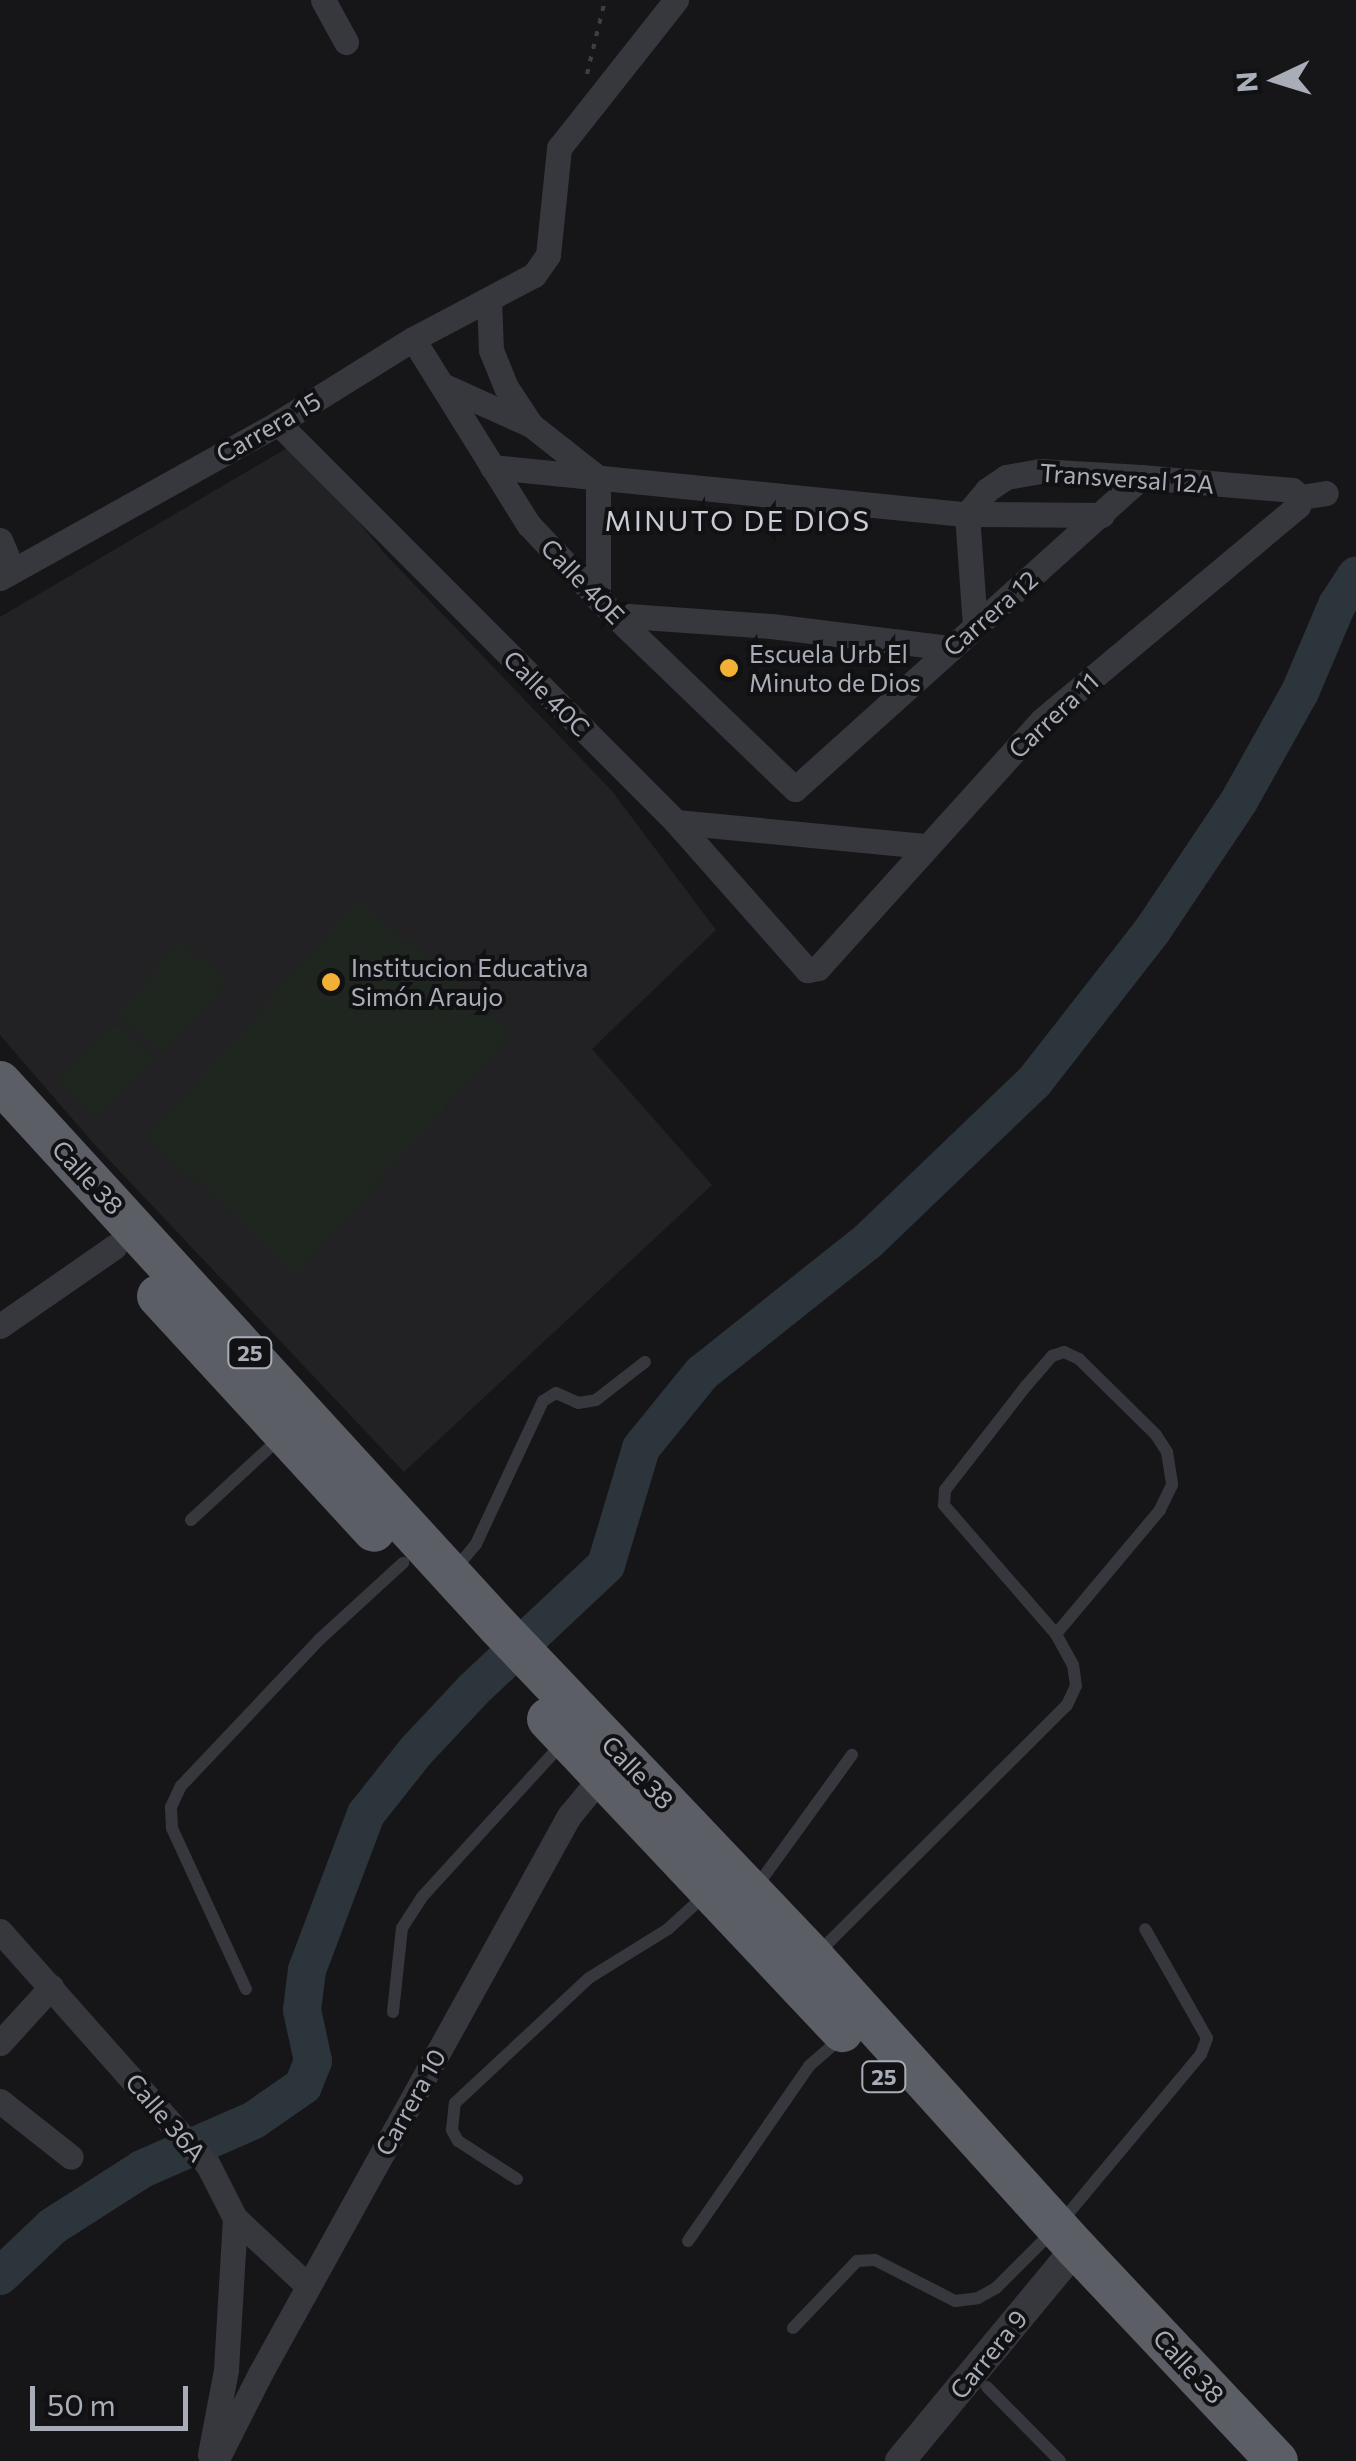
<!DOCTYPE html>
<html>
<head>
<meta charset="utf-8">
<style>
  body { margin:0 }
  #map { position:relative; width:1356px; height:2461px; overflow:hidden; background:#161618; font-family:Commissioner,sans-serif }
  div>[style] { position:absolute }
  .built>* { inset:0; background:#222225 }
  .green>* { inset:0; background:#1e261f }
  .river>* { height:38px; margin:-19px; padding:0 19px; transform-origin:19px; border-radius:19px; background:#2c353c }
  .path>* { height:4px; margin-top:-2px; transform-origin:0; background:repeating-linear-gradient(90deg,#3d3f44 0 5px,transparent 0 13px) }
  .service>* { height:12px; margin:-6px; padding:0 6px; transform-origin:6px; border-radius:6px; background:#37383d }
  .minor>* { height:25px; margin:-12.5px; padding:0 12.5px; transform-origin:12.5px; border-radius:12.5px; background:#37383d }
  .tertiary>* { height:30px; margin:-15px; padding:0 15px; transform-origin:15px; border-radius:15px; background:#37383d }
  .trunk>* { height:42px; margin:-21px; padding:0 21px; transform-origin:21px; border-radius:21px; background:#5b5e65 }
  .dots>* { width:28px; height:28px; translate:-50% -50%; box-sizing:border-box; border:5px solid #111113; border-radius:50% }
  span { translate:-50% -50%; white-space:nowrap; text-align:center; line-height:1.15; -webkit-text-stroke:8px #111113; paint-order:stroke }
  .shield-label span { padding:2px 8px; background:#111113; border:2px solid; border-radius:8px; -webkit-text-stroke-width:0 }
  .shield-label { font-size:22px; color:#a8adb8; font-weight:700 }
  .street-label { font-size:25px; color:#a8adb8 }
  .poi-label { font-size:25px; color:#a8adb8 }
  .left { translate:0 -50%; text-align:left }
  .neighbourhood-label { font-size:28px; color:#c9ccd4; letter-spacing:2.5px }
  .north { position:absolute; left:1226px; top:30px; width:100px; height:100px; -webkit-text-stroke:8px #111113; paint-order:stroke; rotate:266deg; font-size:28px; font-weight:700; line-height:40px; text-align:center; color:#a8adb8 }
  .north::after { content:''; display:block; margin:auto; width:35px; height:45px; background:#a8adb8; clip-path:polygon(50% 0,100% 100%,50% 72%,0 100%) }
  .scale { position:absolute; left:30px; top:2386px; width:158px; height:45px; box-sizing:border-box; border:5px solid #a8adb8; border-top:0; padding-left:12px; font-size:30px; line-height:35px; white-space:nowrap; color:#a8adb8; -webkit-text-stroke:8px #111113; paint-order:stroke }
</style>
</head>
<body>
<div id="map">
  <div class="built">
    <div style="clip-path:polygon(294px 444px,386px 555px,612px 791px,716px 930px,592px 1049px,712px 1185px,404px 1472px,95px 1145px,0 1035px,0 617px)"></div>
  </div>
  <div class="green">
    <div style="clip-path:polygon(359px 900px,512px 1032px,297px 1274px,148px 1137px)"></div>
    <div style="clip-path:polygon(179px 941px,227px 981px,163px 1054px,119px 1016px)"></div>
    <div style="clip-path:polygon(115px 1024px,154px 1056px,93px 1117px,57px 1080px)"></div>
  </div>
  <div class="river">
    <div style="left:0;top:2276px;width:73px;rotate:-43.3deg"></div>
    <div style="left:53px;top:2226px;width:106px;rotate:-32.6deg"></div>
    <div style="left:142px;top:2169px;width:122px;rotate:-23.6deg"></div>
    <div style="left:254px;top:2120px;width:60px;rotate:-34.8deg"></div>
    <div style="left:303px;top:2086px;width:27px;rotate:-68deg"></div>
    <div style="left:313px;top:2061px;width:52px;rotate:-102.2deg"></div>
    <div style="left:302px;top:2010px;width:40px;rotate:-82.9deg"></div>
    <div style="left:307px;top:1970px;width:167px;rotate:-69.3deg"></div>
    <div style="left:366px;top:1814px;width:80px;rotate:-51.6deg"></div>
    <div style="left:416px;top:1751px;width:85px;rotate:-46.9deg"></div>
    <div style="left:474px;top:1689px;width:181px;rotate:-43.2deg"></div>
    <div style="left:606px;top:1565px;width:122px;rotate:-73.3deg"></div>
    <div style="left:641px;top:1448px;width:97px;rotate:-50.9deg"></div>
    <div style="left:702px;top:1373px;width:212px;rotate:-38.5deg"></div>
    <div style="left:868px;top:1241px;width:230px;rotate:-43.8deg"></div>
    <div style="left:1034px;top:1082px;width:192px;rotate:-52deg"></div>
    <div style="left:1152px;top:931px;width:156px;rotate:-56.2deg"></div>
    <div style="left:1239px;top:801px;width:125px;rotate:-60.8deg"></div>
    <div style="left:1300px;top:692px;width:95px;rotate:-67deg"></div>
    <div style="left:1337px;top:605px;width:35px;rotate:-57deg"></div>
  </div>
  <div class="path">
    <div style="left:587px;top:74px;width:76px;rotate:-76.3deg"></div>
  </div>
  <div class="service">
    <div style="left:191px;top:1520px;width:122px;rotate:-42.7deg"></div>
    <div style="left:456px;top:1568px;width:31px;rotate:-50deg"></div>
    <div style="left:476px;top:1544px;width:158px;rotate:-64.9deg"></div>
    <div style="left:543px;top:1401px;width:15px;rotate:-32deg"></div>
    <div style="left:556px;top:1393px;width:24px;rotate:24deg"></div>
    <div style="left:578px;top:1403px;width:18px;rotate:-9deg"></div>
    <div style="left:596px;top:1400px;width:62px;rotate:-37.8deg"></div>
    <div style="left:757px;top:1886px;width:162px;rotate:-54.1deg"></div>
    <div style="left:818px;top:1953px;width:351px;rotate:-44.9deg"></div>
    <div style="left:1067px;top:1705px;width:21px;rotate:-65deg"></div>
    <div style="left:1076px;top:1686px;width:21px;rotate:-98deg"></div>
    <div style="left:1073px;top:1665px;width:35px;rotate:-119deg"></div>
    <div style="left:1056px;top:1634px;width:171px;rotate:-131deg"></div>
    <div style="left:944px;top:1505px;width:15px;rotate:-86deg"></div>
    <div style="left:945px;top:1490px;width:132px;rotate:-52.1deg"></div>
    <div style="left:1026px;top:1386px;width:40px;rotate:-49deg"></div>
    <div style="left:1052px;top:1356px;width:13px;rotate:-18deg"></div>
    <div style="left:1064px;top:1352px;width:17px;rotate:25deg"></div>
    <div style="left:1079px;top:1359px;width:108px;rotate:44.6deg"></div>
    <div style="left:1156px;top:1435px;width:20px;rotate:57deg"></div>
    <div style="left:1167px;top:1452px;width:33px;rotate:81deg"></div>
    <div style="left:1172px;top:1485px;width:28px;rotate:116deg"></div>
    <div style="left:1160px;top:1510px;width:162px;rotate:130deg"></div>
    <div style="left:246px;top:1989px;width:177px;rotate:-114.7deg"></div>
    <div style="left:172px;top:1828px;width:21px;rotate:-93deg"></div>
    <div style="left:171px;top:1807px;width:23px;rotate:-65deg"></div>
    <div style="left:181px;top:1786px;width:202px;rotate:-46.6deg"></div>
    <div style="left:320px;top:1639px;width:113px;rotate:-42.5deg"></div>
    <div style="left:393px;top:2012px;width:84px;rotate:-83.9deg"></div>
    <div style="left:402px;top:1928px;width:37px;rotate:-57deg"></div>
    <div style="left:422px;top:1897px;width:206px;rotate:-47.6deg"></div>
    <div style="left:517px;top:2179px;width:70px;rotate:-147.2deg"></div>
    <div style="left:458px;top:2141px;width:13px;rotate:-119deg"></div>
    <div style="left:452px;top:2130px;width:27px;rotate:-84deg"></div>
    <div style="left:455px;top:2103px;width:183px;rotate:-43deg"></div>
    <div style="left:589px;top:1978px;width:93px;rotate:-31.8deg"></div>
    <div style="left:668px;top:1929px;width:52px;rotate:-42.6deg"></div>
    <div style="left:688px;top:2241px;width:213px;rotate:-55.3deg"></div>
    <div style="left:809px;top:2066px;width:41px;rotate:-41.1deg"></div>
    <div style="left:793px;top:2328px;width:93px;rotate:-46.3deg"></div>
    <div style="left:857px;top:2261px;width:18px;rotate:-3deg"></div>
    <div style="left:875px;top:2260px;width:90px;rotate:27.1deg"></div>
    <div style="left:955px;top:2301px;width:23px;rotate:-7deg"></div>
    <div style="left:978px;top:2298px;width:21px;rotate:-29deg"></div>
    <div style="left:996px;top:2288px;width:86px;rotate:-45deg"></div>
    <div style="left:1057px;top:2227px;width:225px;rotate:-50.2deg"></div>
    <div style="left:1201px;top:2054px;width:17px;rotate:-69deg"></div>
    <div style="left:1207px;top:2038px;width:125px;rotate:-119.6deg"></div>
    <div style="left:987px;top:2387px;width:104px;rotate:45.4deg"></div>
  </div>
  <div class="minor">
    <div style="left:323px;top:0;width:48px;rotate:61.3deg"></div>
    <div style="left:489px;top:299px;width:51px;rotate:87.8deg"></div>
    <div style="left:491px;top:350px;width:40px;rotate:68deg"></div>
    <div style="left:506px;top:387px;width:45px;rotate:56.7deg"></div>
    <div style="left:531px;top:425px;width:85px;rotate:38.3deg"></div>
    <div style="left:598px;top:478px;width:121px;rotate:90deg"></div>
    <div style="left:413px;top:339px;width:219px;rotate:58.1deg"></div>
    <div style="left:529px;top:525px;width:124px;rotate:46.6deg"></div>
    <div style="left:614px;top:615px;width:251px;rotate:43.9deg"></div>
    <div style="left:795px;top:789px;width:466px;rotate:-42deg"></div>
    <div style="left:442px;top:385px;width:98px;rotate:24.2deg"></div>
    <div style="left:278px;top:423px;width:564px;rotate:45.07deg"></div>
    <div style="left:676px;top:822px;width:198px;rotate:48.5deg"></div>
    <div style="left:807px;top:970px;width:11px;rotate:-10deg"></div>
    <div style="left:818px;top:968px;width:334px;rotate:-47.9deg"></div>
    <div style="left:1042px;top:720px;width:334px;rotate:-39.9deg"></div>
    <div style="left:1298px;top:506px;width:9px;rotate:-72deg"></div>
    <div style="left:1301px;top:497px;width:25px;rotate:-9deg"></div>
    <div style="left:492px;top:467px;width:477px;rotate:5.7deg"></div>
    <div style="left:967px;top:514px;width:135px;rotate:0.4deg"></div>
    <div style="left:0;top:540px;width:33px;rotate:67deg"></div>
    <div style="left:0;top:578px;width:318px;rotate:-29.1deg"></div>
    <div style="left:278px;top:423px;width:159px;rotate:-31.9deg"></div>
    <div style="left:413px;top:339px;width:137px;rotate:-27.9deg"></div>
    <div style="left:534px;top:275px;width:24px;rotate:-55deg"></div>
    <div style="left:548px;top:255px;width:108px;rotate:-84.1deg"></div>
    <div style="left:559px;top:148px;width:189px;rotate:-51.7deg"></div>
    <div style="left:614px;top:615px;width:157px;rotate:4deg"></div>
    <div style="left:771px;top:626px;width:179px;rotate:7deg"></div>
    <div style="left:975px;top:626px;width:112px;rotate:-94.1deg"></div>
    <div style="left:967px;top:514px;width:31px;rotate:-50deg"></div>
    <div style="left:987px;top:490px;width:23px;rotate:-34deg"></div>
    <div style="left:1006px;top:477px;width:34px;rotate:-10deg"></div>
    <div style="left:1039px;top:471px;width:102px;rotate:3.4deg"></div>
    <div style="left:1141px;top:477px;width:152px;rotate:4.9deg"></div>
    <div style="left:1292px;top:490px;width:11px;rotate:38deg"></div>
    <div style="left:676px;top:822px;width:250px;rotate:5.5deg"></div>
    <div style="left:0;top:1326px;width:139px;rotate:-34.7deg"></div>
    <div style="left:0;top:1931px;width:313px;rotate:48.4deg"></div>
    <div style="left:208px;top:2165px;width:59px;rotate:63deg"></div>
    <div style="left:235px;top:2218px;width:152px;rotate:93.4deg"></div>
    <div style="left:226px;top:2370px;width:86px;rotate:100.8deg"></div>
    <div style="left:0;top:2043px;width:76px;rotate:-47.7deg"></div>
    <div style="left:0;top:2101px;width:90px;rotate:38.3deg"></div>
    <div style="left:235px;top:2218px;width:100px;rotate:43deg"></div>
    <div style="left:216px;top:2461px;width:100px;rotate:-63.2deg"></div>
    <div style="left:261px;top:2372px;width:636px;rotate:-61.02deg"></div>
    <div style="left:569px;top:1816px;width:65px;rotate:-50.6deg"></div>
  </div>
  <div class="tertiary">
    <div style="left:900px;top:2461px;width:276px;rotate:-50.4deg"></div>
  </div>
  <div class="trunk">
    <div style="left:0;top:1082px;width:738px;rotate:47.53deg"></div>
    <div style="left:498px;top:1626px;width:457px;rotate:46.4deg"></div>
    <div style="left:813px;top:1957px;width:392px;rotate:47.9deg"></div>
    <div style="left:1076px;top:2248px;width:293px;rotate:46.7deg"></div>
    <div style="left:158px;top:1296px;width:319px;rotate:47.4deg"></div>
    <div style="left:548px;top:1719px;width:429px;rotate:46.7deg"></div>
  </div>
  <div class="dots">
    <div style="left:729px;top:668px;background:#f2b134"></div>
    <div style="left:331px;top:982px;background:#f2b134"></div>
  </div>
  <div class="shield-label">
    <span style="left:250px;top:1353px">25</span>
    <span style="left:884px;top:2077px">25</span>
  </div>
  <div class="street-label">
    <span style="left:268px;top:427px;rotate:-30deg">Carrera 15</span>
    <span style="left:1127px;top:478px;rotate:4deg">Transversal 12A</span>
    <span style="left:583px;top:581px;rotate:46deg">Calle 40E</span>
    <span style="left:990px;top:613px;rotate:-41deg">Carrera 12</span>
    <span style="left:547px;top:693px;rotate:45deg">Calle 40C</span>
    <span style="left:1053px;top:715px;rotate:-43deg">Carrera 11</span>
    <span style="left:88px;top:1177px;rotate:47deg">Calle 38</span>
    <span style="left:638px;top:1772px;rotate:46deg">Calle 38</span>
    <span style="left:410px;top:2102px;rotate:-61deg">Carrera 10</span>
    <span style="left:166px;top:2117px;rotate:49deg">Calle 36A</span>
    <span style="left:988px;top:2354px;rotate:-51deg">Carrera 9</span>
    <span style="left:1189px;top:2366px;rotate:47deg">Calle 38</span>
  </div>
  <div class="poi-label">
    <span class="left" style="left:749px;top:668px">Escuela Urb El<br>Minuto de Dios</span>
    <span class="left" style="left:351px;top:982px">Institucion Educativa<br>Simón Araujo</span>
  </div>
  <div class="neighbourhood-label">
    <span style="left:738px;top:520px">MINUTO DE DIOS</span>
  </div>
  <div class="north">N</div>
  <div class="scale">50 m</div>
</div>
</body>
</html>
